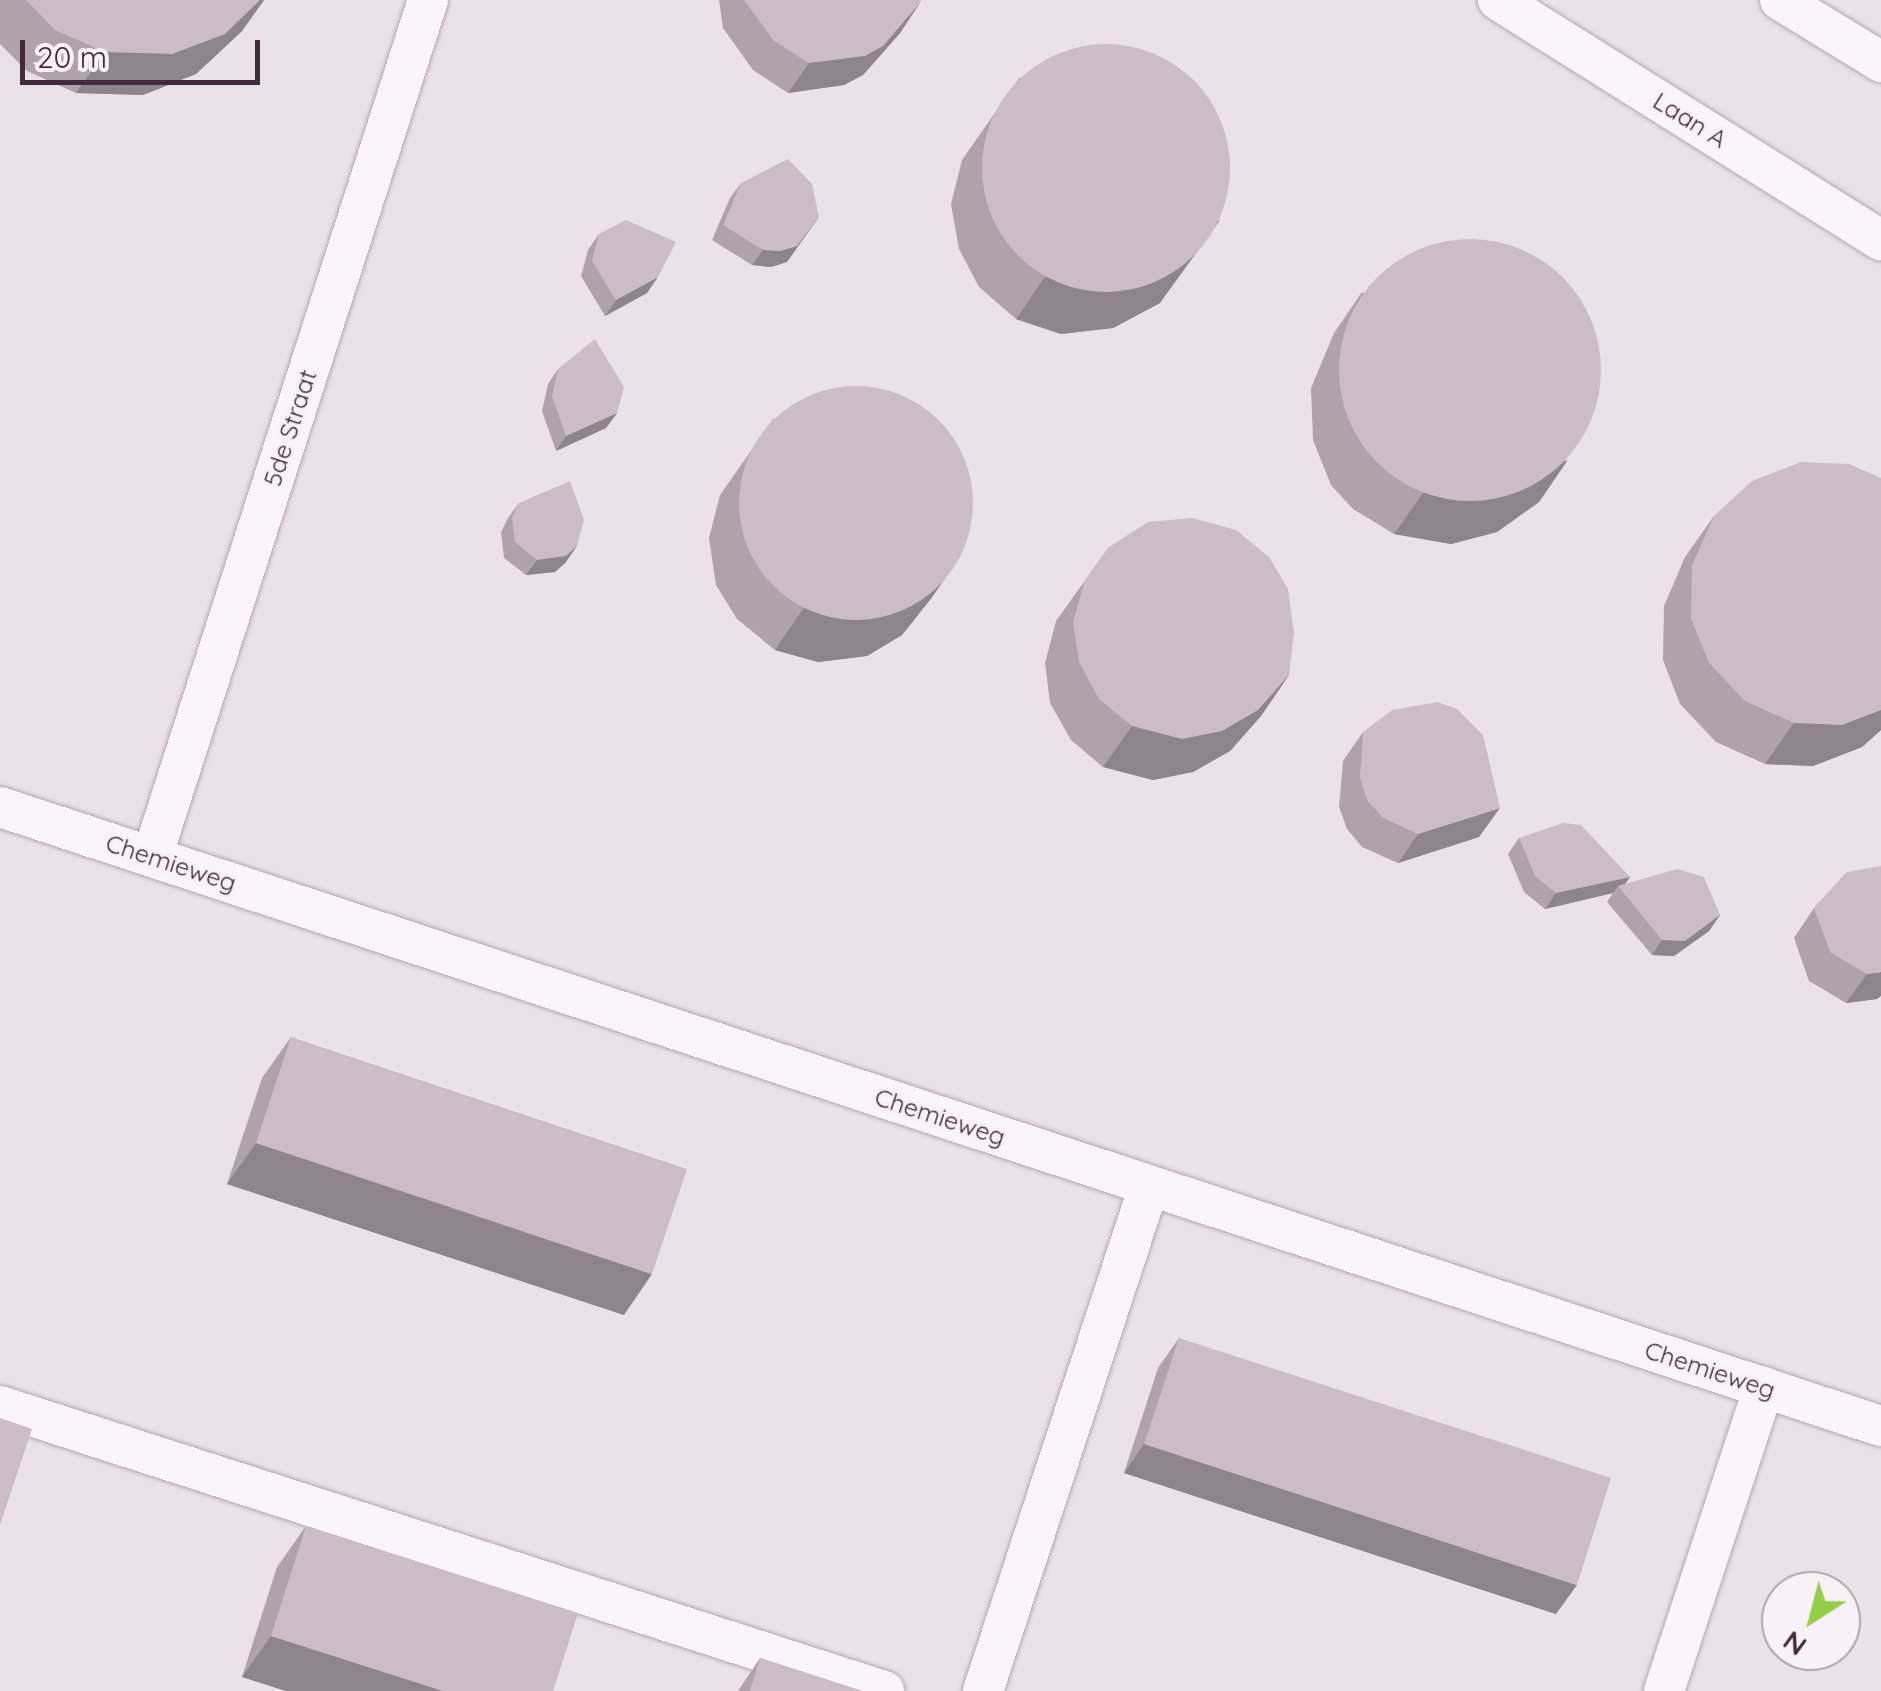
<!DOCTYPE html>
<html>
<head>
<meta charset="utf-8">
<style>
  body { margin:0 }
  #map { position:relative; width:1881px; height:1691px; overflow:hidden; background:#ebe2e9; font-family:Quicksand,sans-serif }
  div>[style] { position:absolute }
  .roads { filter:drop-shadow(0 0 2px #b5a7b2) drop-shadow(0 0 2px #b5a7b2) }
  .service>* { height:40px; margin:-20px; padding:0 20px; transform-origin:20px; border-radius:20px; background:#f9f5f8 }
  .wall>* { inset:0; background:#afa2ab }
  .shaded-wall>* { inset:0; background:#8e848b }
  .building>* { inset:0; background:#cbbcc7 }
  .round { border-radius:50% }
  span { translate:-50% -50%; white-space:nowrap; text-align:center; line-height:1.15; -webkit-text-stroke:8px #f8f2f7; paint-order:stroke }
  .street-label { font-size:25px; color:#432a3d }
  .north { position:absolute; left:1761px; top:1571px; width:100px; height:100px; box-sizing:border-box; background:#f8f2f7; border:2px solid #b0a2ad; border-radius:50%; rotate:216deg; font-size:28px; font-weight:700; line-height:40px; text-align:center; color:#432a3d }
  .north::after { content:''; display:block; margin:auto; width:35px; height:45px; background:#93cf47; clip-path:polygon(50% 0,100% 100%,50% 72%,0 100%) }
  .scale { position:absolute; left:20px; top:40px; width:240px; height:45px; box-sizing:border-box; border:5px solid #432a3d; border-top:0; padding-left:12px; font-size:30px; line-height:35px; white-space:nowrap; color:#432a3d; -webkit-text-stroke:8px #f8f2f7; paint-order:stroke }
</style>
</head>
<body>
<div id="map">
  <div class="roads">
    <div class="service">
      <div style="left:1498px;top:0;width:452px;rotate:32.1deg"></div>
      <div style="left:1780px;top:0;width:119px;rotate:31.5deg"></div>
      <div style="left:0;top:807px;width:1980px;rotate:18.22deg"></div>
      <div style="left:152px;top:857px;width:900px;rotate:-72.15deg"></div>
      <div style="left:0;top:1406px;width:929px;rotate:17.87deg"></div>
      <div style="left:983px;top:1691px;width:532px;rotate:-71.8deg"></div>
      <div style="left:1664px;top:1691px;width:320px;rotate:-71.8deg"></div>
    </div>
  </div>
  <div class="wall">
    <div style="clip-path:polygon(0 0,264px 0,242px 31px,196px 74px,143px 95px,76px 93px,27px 71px,0 44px)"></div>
    <div style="clip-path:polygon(719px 0,921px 0,900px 33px,863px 75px,844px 85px,788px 93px,753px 70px,723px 28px)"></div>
    <div style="clip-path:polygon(1020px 77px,1160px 303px,1113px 328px,1061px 334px,1016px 319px,979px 287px,959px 249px,951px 204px,962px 160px)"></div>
    <div style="clip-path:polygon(741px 183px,787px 262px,771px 267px,752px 265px,712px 240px,730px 198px)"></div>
    <div style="clip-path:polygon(599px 234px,647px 293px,605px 316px,581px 276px,588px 250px)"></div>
    <div style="clip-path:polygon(1362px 292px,1567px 461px,1539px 502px,1497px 532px,1451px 544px,1394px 534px,1353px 509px,1331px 485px,1313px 440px,1311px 388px,1334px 333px)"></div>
    <div style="clip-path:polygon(558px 369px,617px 413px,606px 428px,556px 451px,542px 411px,548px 384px)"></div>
    <div style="clip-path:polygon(774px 418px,933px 596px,902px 635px,867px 656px,818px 662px,775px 650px,737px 619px,716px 585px,709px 538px,720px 495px)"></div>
    <div style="clip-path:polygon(1881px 478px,1881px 730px,1862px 747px,1813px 766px,1765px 764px,1716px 742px,1680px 704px,1663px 660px,1664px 606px,1685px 557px,1714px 516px)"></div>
    <div style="clip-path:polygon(519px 503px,566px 562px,555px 572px,526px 575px,504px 558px,501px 532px,508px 518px)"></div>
    <div style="clip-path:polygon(1109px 547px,1289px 675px,1261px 716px,1230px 751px,1193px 772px,1153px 780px,1103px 767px,1071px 740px,1050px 703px,1045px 663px,1056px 621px)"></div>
    <div style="clip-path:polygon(1363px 732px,1479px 837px,1398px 863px,1362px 847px,1347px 829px,1339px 807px,1343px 761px)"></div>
    <div style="clip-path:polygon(1519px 838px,1630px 877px,1624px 884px,1720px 915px,1709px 931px,1674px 956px,1652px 955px,1607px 902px,1613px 893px,1545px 909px,1524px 892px,1508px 854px)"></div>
    <div style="clip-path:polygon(1847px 872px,1877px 999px,1846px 1003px,1809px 981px,1794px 938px,1814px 908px)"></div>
    <div style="clip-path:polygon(291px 1037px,624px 1315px,227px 1184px,262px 1078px)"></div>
    <div style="clip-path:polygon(1179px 1338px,1556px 1614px,1124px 1473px,1158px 1368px)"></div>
    <div style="clip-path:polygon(306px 1526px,553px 1691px,286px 1691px,242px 1677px,277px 1567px)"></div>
    <div style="clip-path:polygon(760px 1658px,862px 1691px,738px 1691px)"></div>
  </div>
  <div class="shaded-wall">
    <div style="clip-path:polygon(260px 0,264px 0,242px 31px,196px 74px,143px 95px,76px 93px,105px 52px)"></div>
    <div style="clip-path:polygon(920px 3px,900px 33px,863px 75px,844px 85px,788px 93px,809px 63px)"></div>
    <div style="clip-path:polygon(819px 217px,787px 262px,771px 267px,752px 265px,763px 250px)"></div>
    <div style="clip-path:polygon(1220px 220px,1160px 303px,1113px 328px,1061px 334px,1016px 319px,1044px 278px)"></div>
    <div style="clip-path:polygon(658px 277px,647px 293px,605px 316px,616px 300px)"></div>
    <div style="clip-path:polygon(617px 413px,606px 428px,556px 451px,566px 436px)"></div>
    <div style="clip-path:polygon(1567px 461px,1539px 502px,1497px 532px,1451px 544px,1394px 534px,1423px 493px)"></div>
    <div style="clip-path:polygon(577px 546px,566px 562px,555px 572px,526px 575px,537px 560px)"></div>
    <div style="clip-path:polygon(961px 555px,933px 596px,902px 635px,867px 656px,818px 662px,775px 650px,803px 609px)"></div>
    <div style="clip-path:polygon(1289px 675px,1261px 716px,1230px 751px,1193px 772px,1153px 780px,1103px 767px,1132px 726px)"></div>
    <div style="clip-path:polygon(1881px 710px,1881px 730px,1862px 747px,1813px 766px,1765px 764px,1794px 723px)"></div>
    <div style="clip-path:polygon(1500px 808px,1479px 837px,1398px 863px,1418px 834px)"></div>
    <div style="clip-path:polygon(1630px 877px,1621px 890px,1618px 886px,1613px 893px,1545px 909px,1556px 893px)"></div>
    <div style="clip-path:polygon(1720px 915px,1709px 931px,1674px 956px,1652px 955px,1662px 940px)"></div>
    <div style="clip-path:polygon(1881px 972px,1881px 996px,1877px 999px,1846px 1003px,1867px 974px)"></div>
    <div style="clip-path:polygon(256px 1143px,652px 1274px,624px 1315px,227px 1184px)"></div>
    <div style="clip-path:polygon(1144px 1444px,1577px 1585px,1556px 1614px,1124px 1473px)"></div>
    <div style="clip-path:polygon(271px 1636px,443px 1691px,286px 1691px,242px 1677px)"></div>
  </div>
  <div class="building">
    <div style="clip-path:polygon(26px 0,260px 0,225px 34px,172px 54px,105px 52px,55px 30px)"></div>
    <div style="clip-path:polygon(744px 0,921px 0,920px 3px,883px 46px,865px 56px,809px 63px,774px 41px)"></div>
    <div class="round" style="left:982px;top:44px;width:248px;height:248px"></div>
    <div style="clip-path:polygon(788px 159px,812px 184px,819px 217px,797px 246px,781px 251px,763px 250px,723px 225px,741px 183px)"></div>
    <div style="clip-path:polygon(626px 220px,676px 242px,658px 277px,616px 300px,592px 261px,599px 234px)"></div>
    <div class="round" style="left:1339px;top:239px;width:262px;height:262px"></div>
    <div style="clip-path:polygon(595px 339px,624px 387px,617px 413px,566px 436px,552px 396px,558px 369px)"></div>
    <div class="round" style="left:739px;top:386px;width:234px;height:234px"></div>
    <div style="clip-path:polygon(1801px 462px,1849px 464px,1881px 478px,1881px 710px,1842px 725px,1794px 723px,1745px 701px,1709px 663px,1691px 619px,1692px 565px,1714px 516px,1752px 481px)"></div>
    <div style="clip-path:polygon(570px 481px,584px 520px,577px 546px,566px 556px,537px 560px,515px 542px,512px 517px,519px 503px)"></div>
    <div style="clip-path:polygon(1192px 518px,1236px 530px,1269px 557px,1288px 589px,1294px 633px,1289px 675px,1258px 710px,1222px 731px,1182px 739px,1132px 726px,1099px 699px,1079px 662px,1073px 622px,1085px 580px,1109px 547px,1148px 522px)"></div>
    <div style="clip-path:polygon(1438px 702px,1457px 709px,1483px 735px,1500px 808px,1418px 834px,1383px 818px,1367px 800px,1360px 778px,1363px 732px,1392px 710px)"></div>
    <div style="clip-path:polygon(1563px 823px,1581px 825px,1630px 877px,1556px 893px,1535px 876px,1519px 838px)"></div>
    <div style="clip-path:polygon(1881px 866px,1881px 972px,1867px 974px,1830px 952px,1814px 908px,1847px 872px)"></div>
    <div style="clip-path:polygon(1677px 869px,1704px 877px,1720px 915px,1685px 941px,1662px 940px,1618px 886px)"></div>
    <div style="clip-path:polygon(291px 1037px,687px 1169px,652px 1274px,256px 1143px)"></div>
    <div style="clip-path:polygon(1179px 1338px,1611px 1478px,1577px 1585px,1144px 1444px)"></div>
    <div style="clip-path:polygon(0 1418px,32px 1429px,0 1525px)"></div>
    <div style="clip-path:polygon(306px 1526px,578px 1613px,553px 1691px,443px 1691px,271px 1636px)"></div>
    <div style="clip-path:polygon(760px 1658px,862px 1691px,750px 1691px)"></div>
  </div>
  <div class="street-label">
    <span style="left:1690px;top:120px;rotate:32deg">Laan A</span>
    <span style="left:290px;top:428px;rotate:-72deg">5de Straat</span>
    <span style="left:171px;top:863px;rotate:18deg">Chemieweg</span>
    <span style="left:940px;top:1117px;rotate:18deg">Chemieweg</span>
    <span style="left:1710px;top:1370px;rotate:18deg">Chemieweg</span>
  </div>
  <div class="north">N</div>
  <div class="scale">20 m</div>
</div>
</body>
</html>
